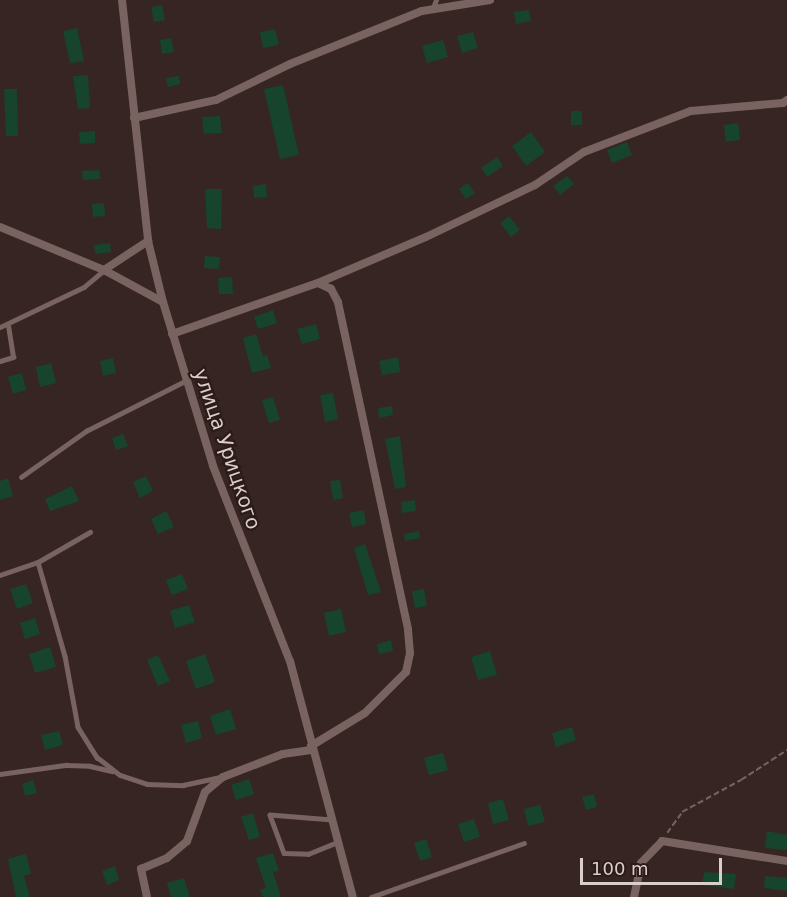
<!DOCTYPE html>
<html>
<head>
<meta charset="utf-8">
<style>
  body { margin:0 }
  #map { position:relative; width:787px; height:897px; overflow:hidden; background:#372523; font-family:"DejaVu Sans",sans-serif }
  div>[style] { position:absolute }
  .building>* { inset:0; background:#17442d }
  .path>* { height:1.5px; margin-top:-0.75px; transform-origin:0; background:repeating-linear-gradient(90deg,#726260 0 6px,transparent 0 9px) }
  .lane>* { height:4.5px; margin:-2.25px; padding:0 2.25px; transform-origin:2.25px; border-radius:2.25px; background:#786360 }
  .street>* { height:8px; margin:-4px; padding:0 4px; transform-origin:4px; border-radius:4px; background:#786360 }
  span { translate:-50% -50%; white-space:nowrap; text-align:center; line-height:1.15; -webkit-text-stroke:4.5px #2c1b19; paint-order:stroke }
  .street-label { font-size:20px; color:#dacecc }
  .scale { position:absolute; left:580px; top:858px; width:142px; height:27px; box-sizing:border-box; border:3px solid #dacecc; border-top:0; padding-left:8px; font-size:18px; line-height:21px; white-space:nowrap; color:#dacecc; -webkit-text-stroke:4px #2c1b19; paint-order:stroke }
</style>
</head>
<body>
<div id="map">
  <div class="building">
    <div style="clip-path:polygon(162px 5px,165px 20px,154px 22px,151px 7px)"></div>
    <div style="clip-path:polygon(529px 10px,531px 21px,516px 24px,514px 12px)"></div>
    <div style="clip-path:polygon(77px 28px,84px 61px,70px 63px,63px 31px)"></div>
    <div style="clip-path:polygon(275px 29px,279px 45px,263px 48px,260px 32px)"></div>
    <div style="clip-path:polygon(473px 32px,478px 48px,462px 53px,457px 36px)"></div>
    <div style="clip-path:polygon(171px 38px,174px 52px,162px 54px,160px 40px)"></div>
    <div style="clip-path:polygon(443px 40px,448px 57px,427px 63px,422px 46px)"></div>
    <div style="clip-path:polygon(88px 75px,90px 108px,78px 109px,73px 76px)"></div>
    <div style="clip-path:polygon(179px 76px,180px 84px,168px 87px,166px 78px)"></div>
    <div style="clip-path:polygon(283px 85px,299px 155px,280px 159px,264px 89px)"></div>
    <div style="clip-path:polygon(4px 89px,17px 89px,18px 136px,6px 136px)"></div>
    <div style="clip-path:polygon(571px 111px,582px 111px,582px 125px,571px 125px)"></div>
    <div style="clip-path:polygon(220px 116px,222px 133px,204px 134px,202px 117px)"></div>
    <div style="clip-path:polygon(738px 123px,740px 140px,726px 142px,724px 125px)"></div>
    <div style="clip-path:polygon(95px 131px,95px 143px,80px 144px,79px 132px)"></div>
    <div style="clip-path:polygon(531px 132px,545px 152px,526px 166px,512px 146px)"></div>
    <div style="clip-path:polygon(627px 142px,632px 155px,612px 163px,607px 150px)"></div>
    <div style="clip-path:polygon(497px 157px,503px 166px,487px 177px,481px 168px)"></div>
    <div style="clip-path:polygon(99px 170px,100px 179px,83px 180px,82px 171px)"></div>
    <div style="clip-path:polygon(567px 176px,574px 184px,560px 195px,553px 186px)"></div>
    <div style="clip-path:polygon(468px 183px,475px 193px,466px 199px,459px 189px)"></div>
    <div style="clip-path:polygon(266px 184px,267px 197px,254px 198px,253px 186px)"></div>
    <div style="clip-path:polygon(205px 189px,222px 189px,221px 229px,207px 228px)"></div>
    <div style="clip-path:polygon(104px 203px,105px 216px,93px 217px,92px 204px)"></div>
    <div style="clip-path:polygon(509px 216px,520px 230px,511px 237px,500px 223px)"></div>
    <div style="clip-path:polygon(110px 243px,111px 252px,95px 254px,94px 245px)"></div>
    <div style="clip-path:polygon(205px 256px,220px 257px,219px 269px,204px 268px)"></div>
    <div style="clip-path:polygon(232px 277px,233px 294px,219px 294px,218px 278px)"></div>
    <div style="clip-path:polygon(273px 310px,277px 323px,258px 329px,254px 317px)"></div>
    <div style="clip-path:polygon(316px 324px,320px 339px,302px 344px,297px 329px)"></div>
    <div style="clip-path:polygon(256px 334px,263px 356px,267px 355px,271px 368px,252px 373px,243px 338px)"></div>
    <div style="clip-path:polygon(398px 357px,400px 372px,382px 375px,379px 361px)"></div>
    <div style="clip-path:polygon(113px 358px,116px 373px,103px 376px,100px 361px)"></div>
    <div style="clip-path:polygon(51px 363px,56px 383px,40px 387px,36px 367px)"></div>
    <div style="clip-path:polygon(22px 373px,26px 390px,13px 394px,8px 377px)"></div>
    <div style="clip-path:polygon(333px 393px,338px 419px,325px 422px,320px 395px)"></div>
    <div style="clip-path:polygon(273px 397px,280px 420px,269px 423px,262px 400px)"></div>
    <div style="clip-path:polygon(392px 406px,393px 415px,379px 418px,378px 408px)"></div>
    <div style="clip-path:polygon(123px 434px,128px 446px,116px 450px,112px 438px)"></div>
    <div style="clip-path:polygon(400px 436px,406px 487px,395px 489px,385px 439px)"></div>
    <div style="clip-path:polygon(146px 476px,153px 491px,140px 498px,133px 482px)"></div>
    <div style="clip-path:polygon(8px 478px,13px 496px,0 500px,0 481px)"></div>
    <div style="clip-path:polygon(340px 480px,343px 498px,333px 500px,330px 481px)"></div>
    <div style="clip-path:polygon(72px 486px,79px 501px,50px 511px,45px 499px)"></div>
    <div style="clip-path:polygon(415px 500px,416px 511px,402px 513px,401px 502px)"></div>
    <div style="clip-path:polygon(364px 510px,366px 524px,352px 527px,349px 513px)"></div>
    <div style="clip-path:polygon(166px 511px,174px 527px,158px 534px,151px 519px)"></div>
    <div style="clip-path:polygon(419px 531px,420px 538px,405px 541px,404px 534px)"></div>
    <div style="clip-path:polygon(365px 544px,381px 592px,368px 595px,354px 548px)"></div>
    <div style="clip-path:polygon(182px 574px,188px 589px,172px 595px,166px 580px)"></div>
    <div style="clip-path:polygon(26px 584px,33px 603px,17px 609px,10px 589px)"></div>
    <div style="clip-path:polygon(424px 589px,427px 606px,415px 608px,412px 591px)"></div>
    <div style="clip-path:polygon(189px 605px,195px 622px,175px 628px,170px 611px)"></div>
    <div style="clip-path:polygon(341px 609px,346px 632px,329px 636px,324px 613px)"></div>
    <div style="clip-path:polygon(35px 618px,40px 634px,25px 639px,20px 623px)"></div>
    <div style="clip-path:polygon(391px 640px,393px 651px,379px 654px,377px 644px)"></div>
    <div style="clip-path:polygon(50px 647px,56px 667px,35px 673px,29px 654px)"></div>
    <div style="clip-path:polygon(490px 651px,497px 675px,478px 680px,471px 657px)"></div>
    <div style="clip-path:polygon(205px 654px,215px 682px,196px 689px,186px 661px)"></div>
    <div style="clip-path:polygon(158px 655px,170px 681px,158px 686px,147px 660px)"></div>
    <div style="clip-path:polygon(230px 709px,236px 729px,216px 735px,210px 716px)"></div>
    <div style="clip-path:polygon(198px 721px,202px 738px,186px 743px,181px 725px)"></div>
    <div style="clip-path:polygon(572px 727px,576px 740px,556px 747px,552px 733px)"></div>
    <div style="clip-path:polygon(59px 731px,63px 745px,45px 750px,41px 735px)"></div>
    <div style="clip-path:polygon(443px 753px,448px 770px,429px 775px,424px 758px)"></div>
    <div style="clip-path:polygon(249px 779px,254px 794px,236px 800px,231px 785px)"></div>
    <div style="clip-path:polygon(33px 780px,37px 793px,25px 796px,22px 784px)"></div>
    <div style="clip-path:polygon(594px 794px,597px 807px,586px 810px,582px 797px)"></div>
    <div style="clip-path:polygon(503px 799px,509px 820px,493px 824px,488px 803px)"></div>
    <div style="clip-path:polygon(540px 805px,545px 822px,528px 826px,524px 809px)"></div>
    <div style="clip-path:polygon(253px 813px,260px 837px,249px 840px,241px 817px)"></div>
    <div style="clip-path:polygon(474px 819px,480px 837px,464px 842px,458px 824px)"></div>
    <div style="clip-path:polygon(767px 831px,787px 835px,787px 850px,765px 848px)"></div>
    <div style="clip-path:polygon(426px 839px,432px 857px,420px 861px,414px 843px)"></div>
    <div style="clip-path:polygon(273px 853px,279px 871px,273px 872px,281px 897px,263px 897px,260px 890px,266px 888px,256px 858px)"></div>
    <div style="clip-path:polygon(26px 854px,31px 874px,24px 876px,30px 897px,16px 897px,8px 859px)"></div>
    <div style="clip-path:polygon(115px 866px,119px 880px,107px 885px,102px 871px)"></div>
    <div style="clip-path:polygon(704px 872px,736px 874px,734px 889px,702px 885px)"></div>
    <div style="clip-path:polygon(765px 876px,787px 878px,787px 891px,764px 888px)"></div>
    <div style="clip-path:polygon(184px 878px,190px 897px,171px 897px,167px 883px)"></div>
  </div>
  <div class="path">
    <div style="left:667px;top:833px;width:26px;rotate:-54deg"></div>
    <div style="left:682px;top:812px;width:67px;rotate:-28.5deg"></div>
    <div style="left:741px;top:780px;width:55px;rotate:-33.1deg"></div>
  </div>
  <div class="lane">
    <div style="left:432px;top:10px;width:11px;rotate:-68deg"></div>
    <div style="left:0;top:327px;width:93px;rotate:-25.5deg"></div>
    <div style="left:84px;top:287px;width:26px;rotate:-40deg"></div>
    <div style="left:0;top:361px;width:14px;rotate:-17deg"></div>
    <div style="left:13px;top:357px;width:33px;rotate:-99deg"></div>
    <div style="left:21px;top:477px;width:80px;rotate:-35.3deg"></div>
    <div style="left:86px;top:431px;width:111px;rotate:-26.8deg"></div>
    <div style="left:38px;top:562px;width:60px;rotate:-30deg"></div>
    <div style="left:0;top:575px;width:40px;rotate:-18.9deg"></div>
    <div style="left:38px;top:562px;width:98px;rotate:74deg"></div>
    <div style="left:65px;top:656px;width:72px;rotate:79.6deg"></div>
    <div style="left:78px;top:727px;width:36px;rotate:58deg"></div>
    <div style="left:97px;top:757px;width:29px;rotate:38deg"></div>
    <div style="left:120px;top:775px;width:28px;rotate:18deg"></div>
    <div style="left:147px;top:784px;width:36px;rotate:2deg"></div>
    <div style="left:183px;top:785px;width:39px;rotate:-12deg"></div>
    <div style="left:0;top:774px;width:67px;rotate:-7.8deg"></div>
    <div style="left:66px;top:765px;width:24px;rotate:2deg"></div>
    <div style="left:90px;top:766px;width:23px;rotate:13deg"></div>
    <div style="left:332px;top:820px;width:62px;rotate:-175.4deg"></div>
    <div style="left:270px;top:815px;width:40px;rotate:69.8deg"></div>
    <div style="left:284px;top:853px;width:24px;rotate:2deg"></div>
    <div style="left:308px;top:854px;width:31px;rotate:-22deg"></div>
    <div style="left:371px;top:897px;width:162px;rotate:-19.4deg"></div>
  </div>
  <div class="street">
    <div style="left:122px;top:0;width:242px;rotate:83.8deg"></div>
    <div style="left:148px;top:241px;width:63px;rotate:76.2deg"></div>
    <div style="left:163px;top:302px;width:171px;rotate:73deg"></div>
    <div style="left:213px;top:466px;width:210px;rotate:68.5deg"></div>
    <div style="left:290px;top:661px;width:244px;rotate:75.1deg"></div>
    <div style="left:134px;top:118px;width:84px;rotate:-12.4deg"></div>
    <div style="left:216px;top:100px;width:82px;rotate:-25.9deg"></div>
    <div style="left:290px;top:64px;width:142px;rotate:-21.9deg"></div>
    <div style="left:422px;top:11px;width:69px;rotate:-9.2deg"></div>
    <div style="left:0;top:227px;width:113px;rotate:22.5deg"></div>
    <div style="left:104px;top:270px;width:53px;rotate:-33.4deg"></div>
    <div style="left:104px;top:270px;width:67px;rotate:28.5deg"></div>
    <div style="left:172px;top:334px;width:155px;rotate:-19.3deg"></div>
    <div style="left:318px;top:283px;width:117px;rotate:-23.1deg"></div>
    <div style="left:426px;top:237px;width:121px;rotate:-25.5deg"></div>
    <div style="left:535px;top:185px;width:59px;rotate:-34deg"></div>
    <div style="left:584px;top:152px;width:115px;rotate:-21deg"></div>
    <div style="left:691px;top:111px;width:92px;rotate:-5deg"></div>
    <div style="left:783px;top:103px;width:5px;rotate:-37deg"></div>
    <div style="left:311px;top:746px;width:63px;rotate:-31.4deg"></div>
    <div style="left:365px;top:713px;width:58px;rotate:-45deg"></div>
    <div style="left:406px;top:672px;width:19px;rotate:-78deg"></div>
    <div style="left:410px;top:653px;width:24px;rotate:-95deg"></div>
    <div style="left:408px;top:629px;width:334px;rotate:-102.1deg"></div>
    <div style="left:338px;top:302px;width:15px;rotate:-118deg"></div>
    <div style="left:331px;top:289px;width:14px;rotate:-155deg"></div>
    <div style="left:147px;top:897px;width:29px;rotate:-102deg"></div>
    <div style="left:141px;top:869px;width:28px;rotate:-23deg"></div>
    <div style="left:167px;top:858px;width:26px;rotate:-40deg"></div>
    <div style="left:187px;top:841px;width:52px;rotate:-69.8deg"></div>
    <div style="left:205px;top:792px;width:23px;rotate:-40deg"></div>
    <div style="left:223px;top:777px;width:64px;rotate:-21deg"></div>
    <div style="left:283px;top:754px;width:30px;rotate:-8deg"></div>
    <div style="left:634px;top:897px;width:35px;rotate:-78deg"></div>
    <div style="left:641px;top:863px;width:30px;rotate:-46deg"></div>
    <div style="left:662px;top:841px;width:127px;rotate:9.1deg"></div>
  </div>
  <div class="street-label">
    <span style="left:227px;top:449px;rotate:71deg">улица Урицкого</span>
  </div>
  <div class="scale">100 m</div>
</div>
</body>
</html>
